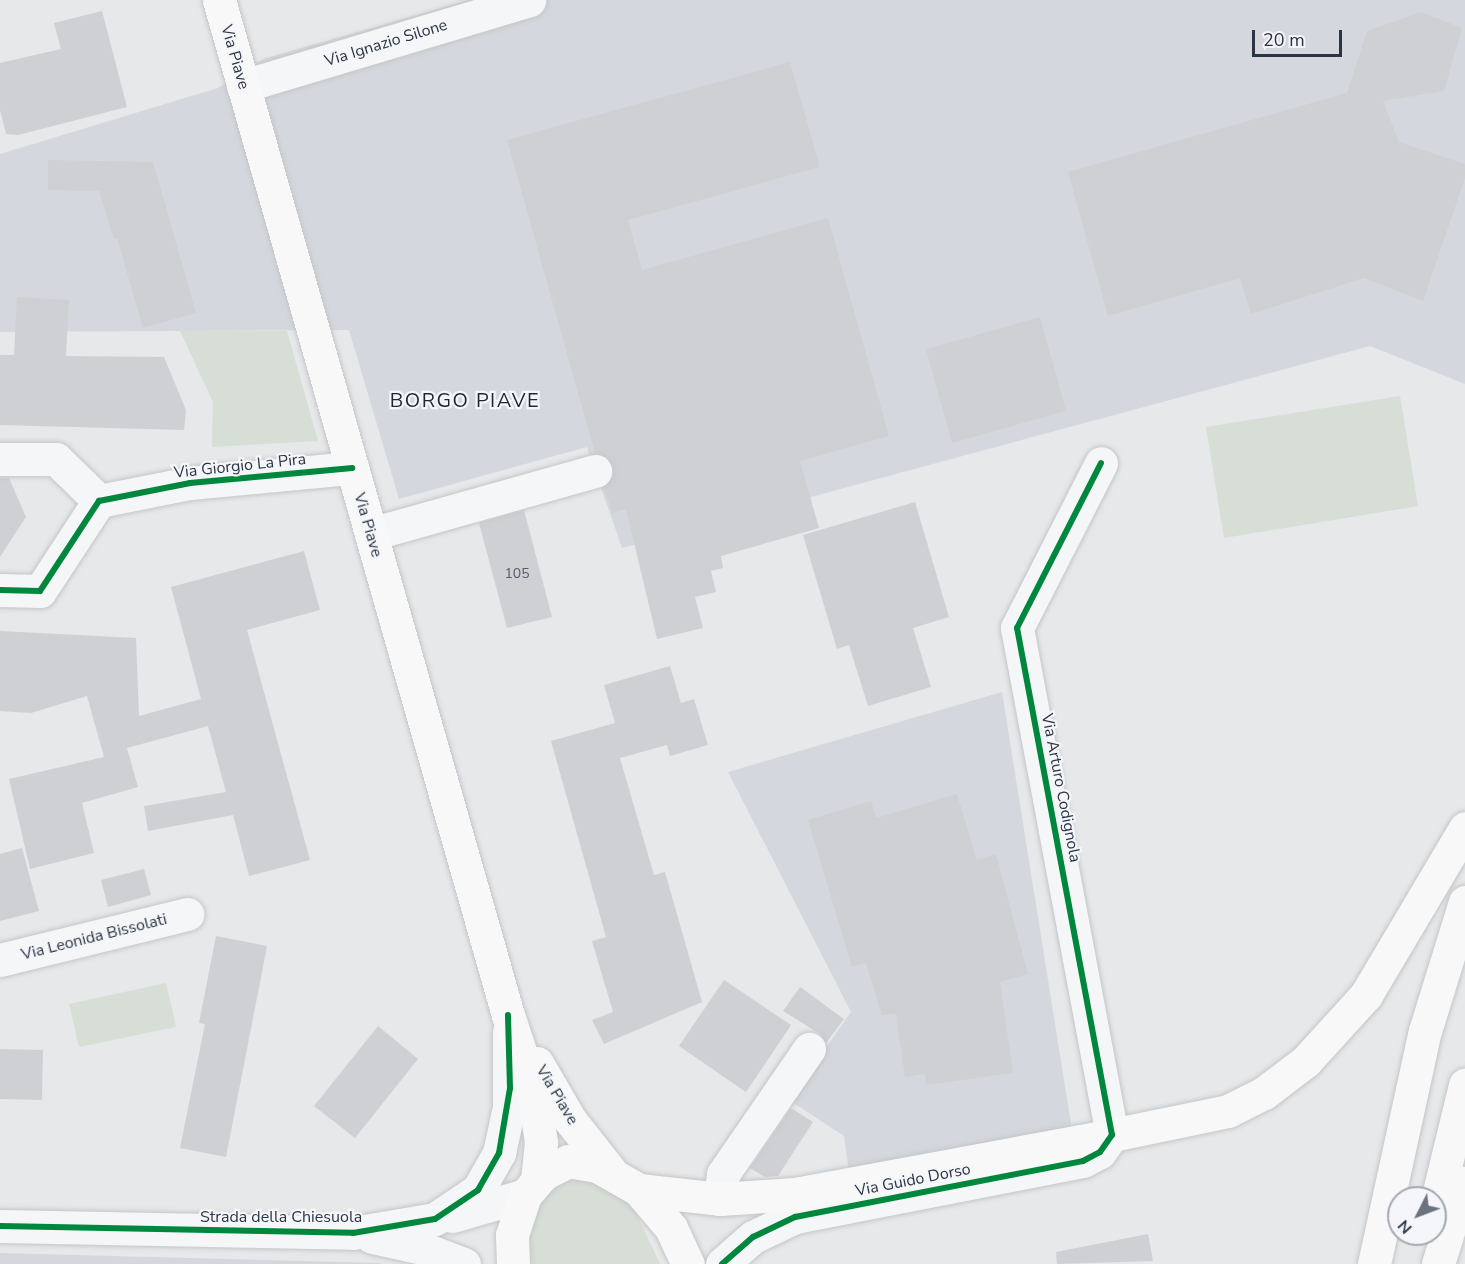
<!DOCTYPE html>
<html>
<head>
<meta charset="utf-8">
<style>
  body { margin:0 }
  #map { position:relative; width:1465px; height:1264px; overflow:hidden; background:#e6e8ea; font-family:"Nunito Sans",sans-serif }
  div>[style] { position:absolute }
  .built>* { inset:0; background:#d4d7dd }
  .green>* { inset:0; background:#d6ded6 }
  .building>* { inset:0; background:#ced0d3 }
  .roads { filter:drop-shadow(0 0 2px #c4c6c8) drop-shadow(0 0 2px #c4c6c8) }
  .minor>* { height:33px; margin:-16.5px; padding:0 16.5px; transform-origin:16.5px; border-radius:16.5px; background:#f5f6f7 }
  .major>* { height:33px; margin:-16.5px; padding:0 16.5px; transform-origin:16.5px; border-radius:16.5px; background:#f8f8f8 }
  .highway>* { height:33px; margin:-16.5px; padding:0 16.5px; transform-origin:16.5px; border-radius:16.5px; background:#f8f8f8 }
  .cycleway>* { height:6px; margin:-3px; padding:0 3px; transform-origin:3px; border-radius:3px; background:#00873e }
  span { translate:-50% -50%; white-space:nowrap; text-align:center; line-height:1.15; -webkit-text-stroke:4.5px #f4f6f9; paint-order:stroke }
  .number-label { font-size:14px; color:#545c69 }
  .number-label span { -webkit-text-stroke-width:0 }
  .street-label { font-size:16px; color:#2b3445 }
  .quarter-label { font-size:20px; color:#1d2536; letter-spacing:1.5px }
  .north { position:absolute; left:1387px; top:1186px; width:60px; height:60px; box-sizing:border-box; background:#f4f6f9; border:2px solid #a4a8b1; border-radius:50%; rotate:228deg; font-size:16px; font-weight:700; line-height:24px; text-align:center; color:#2b3445 }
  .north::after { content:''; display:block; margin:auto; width:21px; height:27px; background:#6c737f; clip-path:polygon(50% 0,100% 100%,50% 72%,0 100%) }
  .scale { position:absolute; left:1252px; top:30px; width:90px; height:27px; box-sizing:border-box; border:3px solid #2b3445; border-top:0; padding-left:8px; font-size:18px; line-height:21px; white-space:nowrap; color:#2b3445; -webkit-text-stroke:4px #f4f6f9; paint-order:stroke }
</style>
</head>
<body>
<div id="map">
  <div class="built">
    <div style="clip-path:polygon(469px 0,1465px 0,1465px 384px,1370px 346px,622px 548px,587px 447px,399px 499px,349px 330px,0 332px,0 154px,218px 88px,263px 59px)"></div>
    <div style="clip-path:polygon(1002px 692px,1072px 1130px,849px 1173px,844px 1136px,789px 1100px,851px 1012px,728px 772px)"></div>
    <div style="clip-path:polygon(0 1253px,380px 1263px,382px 1264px,0 1264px)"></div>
  </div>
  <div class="green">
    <div style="clip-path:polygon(180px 331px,287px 331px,318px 441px,212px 447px,213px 402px)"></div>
    <div style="clip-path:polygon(1400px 396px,1418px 506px,1224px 538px,1206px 427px)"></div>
    <div style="clip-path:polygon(166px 983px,176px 1027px,79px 1047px,69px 1004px)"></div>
    <div style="clip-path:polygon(596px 1179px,621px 1194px,637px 1215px,660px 1264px,532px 1264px,527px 1237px,542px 1195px,568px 1180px)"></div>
  </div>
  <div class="building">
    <div style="clip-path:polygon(102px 11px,127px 107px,18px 135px,6px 134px,0 110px,0 63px,61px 49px,54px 23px)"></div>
    <div style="clip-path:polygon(1421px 12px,1462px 28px,1444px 91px,1383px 101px,1399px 142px,1465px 164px,1465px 178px,1423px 301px,1364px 278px,1251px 314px,1240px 278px,1108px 316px,1068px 172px,1347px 93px,1367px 31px)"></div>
    <div style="clip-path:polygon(790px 62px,820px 167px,628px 220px,642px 270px,828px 218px,889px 436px,800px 461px,819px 528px,721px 556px,723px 568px,711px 571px,716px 592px,695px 597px,703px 628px,657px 639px,626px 509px,612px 513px,604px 487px,613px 476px,613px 466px,608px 457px,595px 453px,507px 140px)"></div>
    <div style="clip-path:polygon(48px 160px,153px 162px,196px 313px,143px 328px,117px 238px,114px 239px,99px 191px,48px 190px)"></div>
    <div style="clip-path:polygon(17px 297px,69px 300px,66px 356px,164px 357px,186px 410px,184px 430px,0 425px,0 355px,14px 355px)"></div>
    <div style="clip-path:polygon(1040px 317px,1066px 411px,952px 443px,926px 349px)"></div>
    <div style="clip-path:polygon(0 478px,9px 478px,26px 517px,0 557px)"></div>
    <div style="clip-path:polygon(915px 502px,949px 617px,913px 628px,931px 687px,868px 706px,849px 645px,837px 649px,803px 535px)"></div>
    <div style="clip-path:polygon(524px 510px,552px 617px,507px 628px,479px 523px)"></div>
    <div style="clip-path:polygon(304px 551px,320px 610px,247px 630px,310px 860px,249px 876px,233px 815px,148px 831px,144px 806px,226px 792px,208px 726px,127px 748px,138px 787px,82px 803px,94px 853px,30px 869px,9px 779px,104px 757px,87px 696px,31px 713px,0 711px,0 631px,136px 638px,139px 716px,201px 699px,171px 587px)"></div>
    <div style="clip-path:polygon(670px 666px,681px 703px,694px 699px,708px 745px,670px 756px,667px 745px,620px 758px,654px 875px,665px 872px,702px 1002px,604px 1044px,592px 1020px,613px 1012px,592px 941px,606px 937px,551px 741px,615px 723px,604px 685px)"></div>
    <div style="clip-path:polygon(957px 794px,977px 860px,996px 854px,1028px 974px,1000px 982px,1013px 1073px,926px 1085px,925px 1074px,905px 1077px,896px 1014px,882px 1015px,866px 963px,852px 967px,808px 820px,871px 801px,876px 818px)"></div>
    <div style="clip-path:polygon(22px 848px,39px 911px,0 921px,0 854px)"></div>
    <div style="clip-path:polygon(144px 869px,151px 895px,108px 907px,101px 880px)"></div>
    <div style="clip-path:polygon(216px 936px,267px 946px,226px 1157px,180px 1148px,205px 1024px,199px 1023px)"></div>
    <div style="clip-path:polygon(724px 980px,791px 1025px,746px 1092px,679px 1046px)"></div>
    <div style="clip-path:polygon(800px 987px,844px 1019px,826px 1043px,820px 1034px,783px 1011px)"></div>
    <div style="clip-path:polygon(378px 1026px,418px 1059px,355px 1138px,314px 1106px)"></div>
    <div style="clip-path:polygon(0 1049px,43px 1050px,42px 1100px,0 1099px)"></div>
    <div style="clip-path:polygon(791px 1108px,813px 1122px,778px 1176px,765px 1177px,750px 1168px)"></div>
    <div style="clip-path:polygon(1148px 1234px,1153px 1261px,1057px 1264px,1056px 1252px)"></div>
  </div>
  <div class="roads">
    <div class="minor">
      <div style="left:243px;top:86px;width:299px;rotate:-16.7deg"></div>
      <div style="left:0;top:459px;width:56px"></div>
      <div style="left:56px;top:459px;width:60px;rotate:44.3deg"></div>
      <div style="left:371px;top:534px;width:233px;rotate:-15.7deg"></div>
      <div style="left:0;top:590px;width:40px;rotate:1.4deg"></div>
      <div style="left:40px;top:591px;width:108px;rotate:-56.8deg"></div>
      <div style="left:99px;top:501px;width:93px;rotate:-11.2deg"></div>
      <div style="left:190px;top:483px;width:163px;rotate:-5.3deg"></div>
      <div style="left:0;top:960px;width:193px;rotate:-13.8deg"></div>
      <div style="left:720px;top:1199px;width:25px;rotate:-83deg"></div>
      <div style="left:723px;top:1174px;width:152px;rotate:-55.5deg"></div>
      <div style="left:452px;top:1216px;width:76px;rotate:-16deg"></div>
      <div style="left:0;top:1226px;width:353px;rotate:1.1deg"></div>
      <div style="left:353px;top:1233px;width:83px;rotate:-9.7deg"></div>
      <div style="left:435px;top:1219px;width:52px;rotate:-34deg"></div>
      <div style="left:478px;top:1190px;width:43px;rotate:-60.4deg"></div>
      <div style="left:499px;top:1153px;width:47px;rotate:-77.7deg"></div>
      <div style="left:509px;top:1107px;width:75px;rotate:-90deg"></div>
      <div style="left:372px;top:1237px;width:51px;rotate:12.4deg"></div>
      <div style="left:422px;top:1248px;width:45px;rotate:20.9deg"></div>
      <div style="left:722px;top:1264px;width:41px;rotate:-41.1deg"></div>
      <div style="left:753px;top:1237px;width:47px;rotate:-25.5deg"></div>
      <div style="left:795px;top:1217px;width:293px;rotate:-11deg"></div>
      <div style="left:1083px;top:1161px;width:19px;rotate:-28deg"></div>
      <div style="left:1100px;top:1152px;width:21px;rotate:-55deg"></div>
      <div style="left:1112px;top:1135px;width:516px;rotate:-100.61deg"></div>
      <div style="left:1017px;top:628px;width:185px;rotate:-63deg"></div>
    </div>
    <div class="major">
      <div style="left:219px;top:0;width:1055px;rotate:74.11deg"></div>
      <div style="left:508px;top:1015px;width:79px;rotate:71.6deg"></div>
      <div style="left:533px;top:1090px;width:53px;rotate:81.3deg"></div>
      <div style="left:541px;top:1142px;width:37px;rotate:96deg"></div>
      <div style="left:537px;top:1063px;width:66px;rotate:59.9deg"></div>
      <div style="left:570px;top:1120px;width:66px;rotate:51.7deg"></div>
      <div style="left:639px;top:1190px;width:81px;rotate:6.3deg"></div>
      <div style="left:720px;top:1199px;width:75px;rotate:-3.8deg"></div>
      <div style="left:795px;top:1194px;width:322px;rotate:-10.5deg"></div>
      <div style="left:513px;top:1264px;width:29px;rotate:-92deg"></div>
      <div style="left:512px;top:1235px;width:42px;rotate:-72deg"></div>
      <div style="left:525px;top:1195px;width:28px;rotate:-49deg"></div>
      <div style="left:543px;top:1174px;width:28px;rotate:-27deg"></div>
      <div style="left:568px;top:1161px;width:29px;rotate:10deg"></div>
      <div style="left:597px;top:1166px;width:48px;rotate:29.7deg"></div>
      <div style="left:639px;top:1190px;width:50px;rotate:49.9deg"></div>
      <div style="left:671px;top:1228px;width:40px;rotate:65deg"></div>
    </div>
    <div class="highway">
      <div style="left:1112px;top:1135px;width:118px;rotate:-11.7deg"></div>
      <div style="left:1228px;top:1111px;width:40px;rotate:-26.6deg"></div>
      <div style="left:1264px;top:1093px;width:53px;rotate:-37.3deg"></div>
      <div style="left:1306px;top:1061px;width:89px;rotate:-47.7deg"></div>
      <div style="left:1366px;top:995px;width:194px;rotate:-59.3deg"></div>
      <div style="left:1435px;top:1208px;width:127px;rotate:-76.3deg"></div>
      <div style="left:1374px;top:1264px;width:239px;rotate:-77.7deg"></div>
      <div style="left:1425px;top:1031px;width:135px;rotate:-72.8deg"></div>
      <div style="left:1438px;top:1264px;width:85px;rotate:-72.8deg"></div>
    </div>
  </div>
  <div class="cycleway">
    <div style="left:0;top:590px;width:40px;rotate:1.4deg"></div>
    <div style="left:40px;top:591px;width:108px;rotate:-56.8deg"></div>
    <div style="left:99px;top:501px;width:93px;rotate:-11.2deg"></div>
    <div style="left:190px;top:483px;width:163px;rotate:-5.3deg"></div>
    <div style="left:0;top:1226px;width:353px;rotate:1.1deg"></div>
    <div style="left:353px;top:1233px;width:83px;rotate:-9.7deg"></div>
    <div style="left:435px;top:1219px;width:52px;rotate:-34deg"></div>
    <div style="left:478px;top:1190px;width:43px;rotate:-60.4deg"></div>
    <div style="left:499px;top:1153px;width:66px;rotate:-80.4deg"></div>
    <div style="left:510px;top:1088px;width:73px;rotate:-91.6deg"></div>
    <div style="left:722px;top:1264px;width:41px;rotate:-41.1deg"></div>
    <div style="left:753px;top:1237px;width:47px;rotate:-25.5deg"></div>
    <div style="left:795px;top:1217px;width:293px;rotate:-11deg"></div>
    <div style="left:1083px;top:1161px;width:19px;rotate:-28deg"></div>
    <div style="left:1100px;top:1152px;width:21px;rotate:-55deg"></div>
    <div style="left:1112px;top:1135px;width:516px;rotate:-100.61deg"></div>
    <div style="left:1017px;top:628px;width:185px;rotate:-63deg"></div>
  </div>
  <div class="number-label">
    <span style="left:517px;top:574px">105</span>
  </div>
  <div class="street-label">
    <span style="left:386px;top:43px;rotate:-17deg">Via Ignazio Silone</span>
    <span style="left:235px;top:57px;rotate:74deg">Via Piave</span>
    <span style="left:240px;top:466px;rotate:-6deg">Via Giorgio La Pira</span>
    <span style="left:368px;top:525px;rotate:74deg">Via Piave</span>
    <span style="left:1061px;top:788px;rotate:79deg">Via Arturo Codignola</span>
    <span style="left:94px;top:937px;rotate:-14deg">Via Leonida Bissolati</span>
    <span style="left:557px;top:1095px;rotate:59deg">Via Piave</span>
    <span style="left:913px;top:1180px;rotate:-11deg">Via Guido Dorso</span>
    <span style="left:281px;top:1217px">Strada della Chiesuola</span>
  </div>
  <div class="quarter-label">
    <span style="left:465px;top:400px">BORGO PIAVE</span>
  </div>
  <div class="north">N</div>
  <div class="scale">20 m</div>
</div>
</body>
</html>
